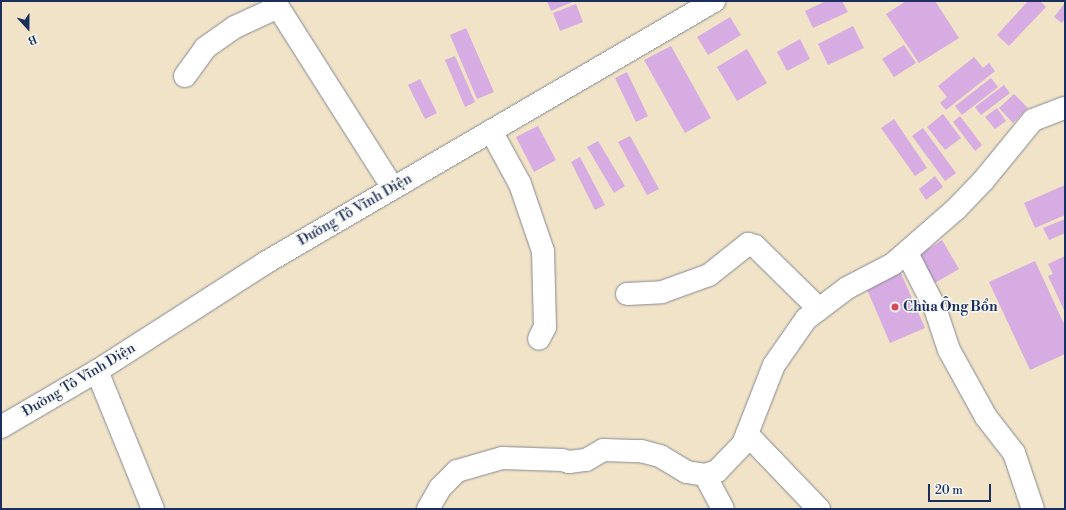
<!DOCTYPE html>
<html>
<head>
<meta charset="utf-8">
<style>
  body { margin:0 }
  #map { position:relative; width:1066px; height:510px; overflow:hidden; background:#f0e3c7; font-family:"Libre Bodoni",serif }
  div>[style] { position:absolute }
  .building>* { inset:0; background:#d6ace2 }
  .roads { filter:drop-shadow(0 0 1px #868992) drop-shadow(0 0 1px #868992) }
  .minor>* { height:22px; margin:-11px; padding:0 11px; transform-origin:11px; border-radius:11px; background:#fff }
  .major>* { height:22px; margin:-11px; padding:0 11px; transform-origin:11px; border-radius:11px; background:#fff }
  .dots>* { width:11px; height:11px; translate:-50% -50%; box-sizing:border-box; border:2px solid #f6f6f2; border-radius:50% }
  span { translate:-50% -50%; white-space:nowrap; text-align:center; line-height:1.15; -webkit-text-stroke:3px #f6f6f2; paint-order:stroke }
  .street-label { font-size:14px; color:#1b2f5e }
  .poi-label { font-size:14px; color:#1b2f5e; font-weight:700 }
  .left { translate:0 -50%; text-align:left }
  .frame { position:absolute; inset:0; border:2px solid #1b2f5e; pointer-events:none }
  .north { position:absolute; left:8px; top:8px; width:40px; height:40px; -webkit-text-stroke:3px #f6f6f2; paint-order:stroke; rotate:159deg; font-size:11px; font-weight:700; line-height:16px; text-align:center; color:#1b2f5e }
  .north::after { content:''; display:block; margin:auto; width:14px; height:18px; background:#1b2f5e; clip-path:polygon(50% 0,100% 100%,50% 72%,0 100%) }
  .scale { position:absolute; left:928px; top:484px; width:63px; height:18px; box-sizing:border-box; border:2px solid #1b2f5e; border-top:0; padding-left:5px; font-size:12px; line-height:14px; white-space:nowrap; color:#1b2f5e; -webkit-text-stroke:3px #f6f6f2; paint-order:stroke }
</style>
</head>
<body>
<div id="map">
  <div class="building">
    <div style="clip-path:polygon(547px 1px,575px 1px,551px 11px)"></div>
    <div style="clip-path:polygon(826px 1px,842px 1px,848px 12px,813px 28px,805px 11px)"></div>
    <div style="clip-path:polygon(906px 1px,935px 1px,959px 38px,919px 63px,886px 14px)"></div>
    <div style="clip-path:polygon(1028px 1px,1040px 1px,1046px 7px,1009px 46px,997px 35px)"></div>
    <div style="clip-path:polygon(576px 4px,583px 22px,560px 31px,553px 13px)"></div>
    <div style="clip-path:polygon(1064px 4px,1065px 19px,1062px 23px,1054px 17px)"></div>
    <div style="clip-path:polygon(730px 17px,741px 35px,708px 55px,697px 37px)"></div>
    <div style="clip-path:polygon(853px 26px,864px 48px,828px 65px,818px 44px)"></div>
    <div style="clip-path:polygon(466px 28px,494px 92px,477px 99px,450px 35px)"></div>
    <div style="clip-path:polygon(800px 39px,810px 59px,787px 71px,777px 52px)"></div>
    <div style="clip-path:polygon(904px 45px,916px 63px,894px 77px,882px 59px)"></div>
    <div style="clip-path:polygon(671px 46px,711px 118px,685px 133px,644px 60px)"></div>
    <div style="clip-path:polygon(747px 49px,767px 83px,737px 101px,717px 67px)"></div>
    <div style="clip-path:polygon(455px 56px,475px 102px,465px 107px,445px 60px)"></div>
    <div style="clip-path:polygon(974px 57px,983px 68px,989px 63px,995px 71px,946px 110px,940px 103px,947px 97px,938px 86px)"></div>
    <div style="clip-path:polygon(627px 72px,648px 116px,636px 122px,615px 78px)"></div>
    <div style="clip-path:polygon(991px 78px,998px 87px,962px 115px,955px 106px)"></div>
    <div style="clip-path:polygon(420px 79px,437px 113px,425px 119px,408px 85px)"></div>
    <div style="clip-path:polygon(1004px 85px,1010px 93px,981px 115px,975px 107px)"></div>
    <div style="clip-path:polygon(1014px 94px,1028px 108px,1013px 123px,999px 108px)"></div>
    <div style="clip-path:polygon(997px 108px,1006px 121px,995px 129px,985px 117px)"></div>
    <div style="clip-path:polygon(943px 114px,961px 138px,945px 150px,927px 127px)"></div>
    <div style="clip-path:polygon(960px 116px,982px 145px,975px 151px,953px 122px)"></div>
    <div style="clip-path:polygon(894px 119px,927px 168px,915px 176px,881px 128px)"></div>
    <div style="clip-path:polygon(538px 126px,556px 160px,534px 172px,516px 137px)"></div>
    <div style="clip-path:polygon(923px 128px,956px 173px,945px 181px,912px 136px)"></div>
    <div style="clip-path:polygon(630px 136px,659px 189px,647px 195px,618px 142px)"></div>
    <div style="clip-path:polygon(598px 141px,625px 186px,614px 193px,587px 147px)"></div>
    <div style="clip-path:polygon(580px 157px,605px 205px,595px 210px,571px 162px)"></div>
    <div style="clip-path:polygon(935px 176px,943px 187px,926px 200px,919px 189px)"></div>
    <div style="clip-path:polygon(1065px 185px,1065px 215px,1035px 228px,1024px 203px)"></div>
    <div style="clip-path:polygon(1065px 219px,1065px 233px,1049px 240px,1043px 228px)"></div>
    <div style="clip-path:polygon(942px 240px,959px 269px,933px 284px,916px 257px)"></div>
    <div style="clip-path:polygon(1065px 256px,1065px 312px,1048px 276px,1053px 274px,1048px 264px)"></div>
    <div style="clip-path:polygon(1035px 261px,1065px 326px,1065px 354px,1030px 370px,989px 282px)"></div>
    <div style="clip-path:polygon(900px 271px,925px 328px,890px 343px,865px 285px)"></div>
  </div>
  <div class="roads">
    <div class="minor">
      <div style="left:278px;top:7px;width:214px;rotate:57.6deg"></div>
      <div style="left:185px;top:76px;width:34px;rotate:-54deg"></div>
      <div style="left:205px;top:48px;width:37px;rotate:-35deg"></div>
      <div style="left:235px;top:27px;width:47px;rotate:-24.9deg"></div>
      <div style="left:278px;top:7px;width:8px;rotate:-130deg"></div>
      <div style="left:491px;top:131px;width:60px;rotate:61.3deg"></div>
      <div style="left:520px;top:184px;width:71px;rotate:71.1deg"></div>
      <div style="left:543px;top:251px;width:76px;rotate:88.5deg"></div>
      <div style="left:545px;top:327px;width:13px;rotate:117deg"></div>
      <div style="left:907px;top:253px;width:62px;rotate:63deg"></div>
      <div style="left:935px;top:308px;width:44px;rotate:71.6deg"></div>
      <div style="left:949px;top:350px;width:77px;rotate:61.1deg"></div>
      <div style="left:986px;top:417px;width:46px;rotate:52.1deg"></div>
      <div style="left:1014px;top:453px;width:59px;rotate:71.3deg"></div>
      <div style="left:627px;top:294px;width:35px;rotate:-3deg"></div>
      <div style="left:662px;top:292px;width:50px;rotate:-19.9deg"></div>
      <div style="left:709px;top:275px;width:50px;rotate:-38.5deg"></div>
      <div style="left:748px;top:244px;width:7px;rotate:16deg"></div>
      <div style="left:755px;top:246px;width:90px;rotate:44.5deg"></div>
      <div style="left:97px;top:371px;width:149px;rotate:67.9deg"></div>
      <div style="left:747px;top:434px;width:104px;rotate:46.2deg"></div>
      <div style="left:705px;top:475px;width:38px;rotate:62deg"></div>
      <div style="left:428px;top:509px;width:24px;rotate:-60deg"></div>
      <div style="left:440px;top:488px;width:24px;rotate:-45deg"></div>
      <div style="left:457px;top:471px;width:47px;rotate:-16.1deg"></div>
      <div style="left:502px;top:458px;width:60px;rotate:1.9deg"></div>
      <div style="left:562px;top:460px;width:7px;rotate:16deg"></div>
      <div style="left:569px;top:462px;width:17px;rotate:-7deg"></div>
      <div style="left:586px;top:460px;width:20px;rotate:-30deg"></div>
      <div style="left:603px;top:450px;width:38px;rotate:2deg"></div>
      <div style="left:641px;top:451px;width:20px;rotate:15deg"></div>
      <div style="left:660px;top:456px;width:31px;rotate:31deg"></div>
      <div style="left:687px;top:472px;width:18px;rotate:9deg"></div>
      <div style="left:705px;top:475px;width:13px;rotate:-18deg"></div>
      <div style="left:717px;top:471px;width:37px;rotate:-46deg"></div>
      <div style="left:743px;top:444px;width:85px;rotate:-68.6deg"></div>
      <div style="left:774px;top:365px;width:56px;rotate:-55.2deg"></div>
      <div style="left:806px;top:319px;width:51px;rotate:-37.1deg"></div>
      <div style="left:847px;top:288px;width:52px;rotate:-27.6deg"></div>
      <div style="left:893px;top:264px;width:84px;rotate:-41.1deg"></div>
      <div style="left:956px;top:209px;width:39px;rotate:-46deg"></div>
      <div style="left:983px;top:181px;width:79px;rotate:-50.7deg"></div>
      <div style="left:1033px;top:120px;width:34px;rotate:-21deg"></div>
    </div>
    <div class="major">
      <div style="left:1px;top:427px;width:111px;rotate:-30.3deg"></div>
      <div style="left:97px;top:371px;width:200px;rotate:-32.7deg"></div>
      <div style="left:265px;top:263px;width:520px;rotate:-30.26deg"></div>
    </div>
  </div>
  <div class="dots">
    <div style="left:895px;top:307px;background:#d1495b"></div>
  </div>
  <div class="street-label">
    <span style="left:355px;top:210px;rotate:-30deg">Đường Tô Vĩnh Diện</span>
    <span style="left:79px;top:380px;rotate:-31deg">Đường Tô Vĩnh Diện</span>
  </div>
  <div class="poi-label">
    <span class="left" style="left:903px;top:307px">Chùa Ông Bổn</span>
  </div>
  <div class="frame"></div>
  <div class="north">B</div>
  <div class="scale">20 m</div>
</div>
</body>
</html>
